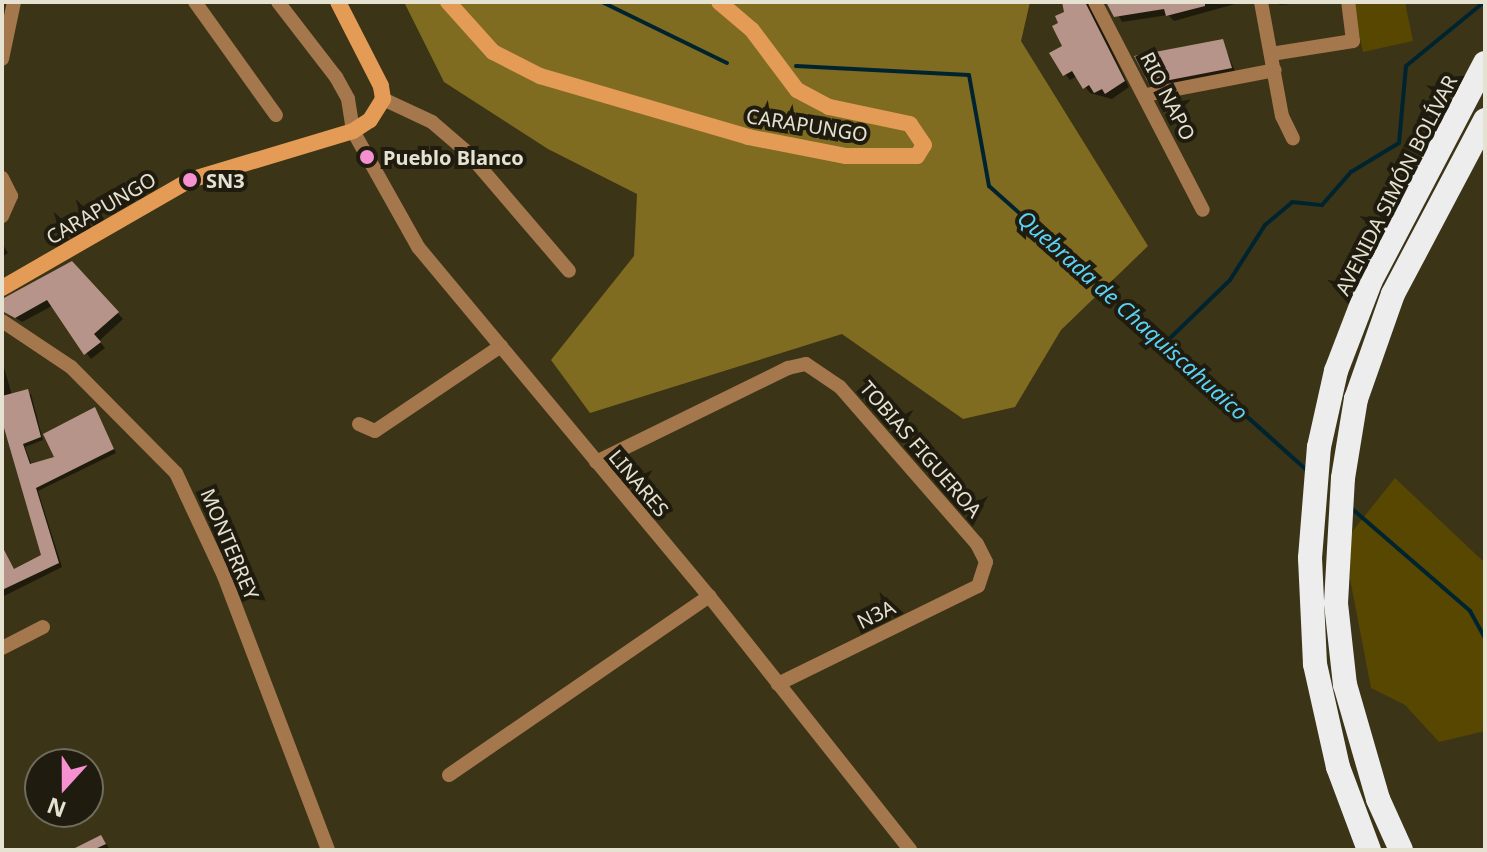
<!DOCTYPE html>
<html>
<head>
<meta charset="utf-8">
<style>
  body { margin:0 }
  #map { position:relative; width:1487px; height:852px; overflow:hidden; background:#3b3417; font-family:"Noto Sans",sans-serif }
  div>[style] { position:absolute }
  .green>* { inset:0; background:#574700 }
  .forest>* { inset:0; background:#7f6c21 }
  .shadow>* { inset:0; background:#0007 }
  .stream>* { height:4px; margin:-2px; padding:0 2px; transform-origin:2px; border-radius:2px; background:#00242f }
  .building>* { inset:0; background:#b79489 }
  .street>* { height:14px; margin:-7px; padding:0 7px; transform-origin:7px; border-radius:7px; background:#a4774d }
  .secondary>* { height:16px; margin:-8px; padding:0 8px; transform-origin:8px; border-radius:8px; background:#e39b56 }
  .highway>* { height:24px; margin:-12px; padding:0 12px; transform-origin:12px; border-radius:12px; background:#ededed }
  .dots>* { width:22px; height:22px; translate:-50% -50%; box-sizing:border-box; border:4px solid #1f1c0f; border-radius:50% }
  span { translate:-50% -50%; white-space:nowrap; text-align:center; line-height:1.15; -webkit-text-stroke:8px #1f1c0f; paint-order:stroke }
  .street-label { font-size:20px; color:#e6e2d1 }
  .poi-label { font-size:20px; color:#e6e2d1; font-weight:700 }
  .left { translate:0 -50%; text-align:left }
  .water-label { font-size:22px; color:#5ad2f8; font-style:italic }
  .frame { position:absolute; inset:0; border:4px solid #e6e2d1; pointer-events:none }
  .north { position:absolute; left:24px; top:748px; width:80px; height:80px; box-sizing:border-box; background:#1f1c0f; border:2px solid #6f6b5d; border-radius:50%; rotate:201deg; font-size:22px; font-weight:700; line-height:32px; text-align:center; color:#e6e2d1 }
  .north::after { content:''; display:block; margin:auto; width:28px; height:36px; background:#f690d0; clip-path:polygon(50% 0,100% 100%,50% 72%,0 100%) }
</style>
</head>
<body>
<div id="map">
  <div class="green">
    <div style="clip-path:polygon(1352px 2px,1405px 2px,1413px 41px,1363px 52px)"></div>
    <div style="clip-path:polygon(1395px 478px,1485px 563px,1485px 731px,1439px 742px,1405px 705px,1371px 688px,1350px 579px,1351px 533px)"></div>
  </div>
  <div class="forest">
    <div style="clip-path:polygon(404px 2px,1030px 2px,1021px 41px,1148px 246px,1061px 330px,1015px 407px,963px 419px,842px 334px,590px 413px,551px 360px,634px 256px,637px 194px,548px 149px,444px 82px)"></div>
  </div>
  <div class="shadow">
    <div style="clip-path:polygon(1064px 2px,1089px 2px,1129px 87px,1112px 99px,1090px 93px,1077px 76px,1070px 80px,1065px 74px)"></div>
    <div style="clip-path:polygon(1111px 2px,1242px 2px,1174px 21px,1168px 15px,1122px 22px)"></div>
    <div style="clip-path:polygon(1276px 2px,1312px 2px,1280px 5px)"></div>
    <div style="clip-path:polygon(1222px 41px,1236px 73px,1156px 89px,1151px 83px)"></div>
    <div style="clip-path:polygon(2px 243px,8px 253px,2px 257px)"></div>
    <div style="clip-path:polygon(71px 263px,123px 319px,99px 341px,105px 348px,91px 359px,52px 306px,22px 322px,3px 310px,2px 302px)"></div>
    <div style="clip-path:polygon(2px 361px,12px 395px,31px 394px,43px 440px,25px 447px,32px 466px,57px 458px,94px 409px,116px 453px,38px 491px,62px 567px,2px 597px,2px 546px,15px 571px,43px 556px,2px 413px)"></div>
    <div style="clip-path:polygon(101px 837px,109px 848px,76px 850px)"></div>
  </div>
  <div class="stream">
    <div style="left:602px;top:2px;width:139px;rotate:26deg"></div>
    <div style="left:796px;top:66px;width:173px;rotate:3deg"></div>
    <div style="left:969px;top:75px;width:113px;rotate:79.8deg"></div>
    <div style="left:989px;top:186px;width:426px;rotate:41.8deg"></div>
    <div style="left:1163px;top:345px;width:93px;rotate:-44.1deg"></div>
    <div style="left:1230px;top:280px;width:65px;rotate:-57.5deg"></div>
    <div style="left:1265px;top:225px;width:35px;rotate:-40deg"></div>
    <div style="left:1292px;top:202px;width:30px;rotate:6deg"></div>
    <div style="left:1322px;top:205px;width:44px;rotate:-48.7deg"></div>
    <div style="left:1351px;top:172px;width:56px;rotate:-31.1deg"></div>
    <div style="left:1399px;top:143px;width:77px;rotate:-84.8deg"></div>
    <div style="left:1406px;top:66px;width:99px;rotate:-39.3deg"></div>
    <div style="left:1350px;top:507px;width:159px;rotate:40.9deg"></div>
    <div style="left:1470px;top:611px;width:31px;rotate:61deg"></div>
  </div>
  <div class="building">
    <div style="clip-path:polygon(1062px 2px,1085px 2px,1125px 81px,1105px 94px,1102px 89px,1094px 93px,1089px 85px,1083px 89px,1072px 71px,1063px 76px,1049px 53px,1062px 46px,1052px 26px,1058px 23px,1055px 16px,1064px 12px)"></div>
    <div style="clip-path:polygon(1106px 2px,1205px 2px,1205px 6px,1166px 16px,1164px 9px,1114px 17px)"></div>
    <div style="clip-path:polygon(1223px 39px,1232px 68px,1149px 84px,1134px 56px)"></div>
    <div style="clip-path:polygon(72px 261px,119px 312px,94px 334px,101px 342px,84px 355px,47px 300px,15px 318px,2px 311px,2px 299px)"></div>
    <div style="clip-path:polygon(28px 389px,41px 437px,23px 444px,30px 464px,54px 457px,43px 434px,95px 407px,114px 449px,36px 488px,59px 563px,2px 590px,2px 546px,14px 569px,41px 555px,2px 421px,2px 396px)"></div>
    <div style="clip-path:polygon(101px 835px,106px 844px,93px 850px,71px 850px)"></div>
  </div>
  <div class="street">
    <div style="left:195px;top:2px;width:139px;rotate:54.4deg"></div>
    <div style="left:278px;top:2px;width:95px;rotate:52.3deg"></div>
    <div style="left:336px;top:77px;width:25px;rotate:61deg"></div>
    <div style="left:348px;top:99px;width:32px;rotate:81deg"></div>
    <div style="left:353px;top:131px;width:133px;rotate:60.7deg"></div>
    <div style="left:418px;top:247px;width:454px;rotate:50.2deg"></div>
    <div style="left:709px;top:596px;width:324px;rotate:51.6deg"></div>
    <div style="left:1095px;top:2px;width:234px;rotate:62.6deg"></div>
    <div style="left:1261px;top:2px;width:116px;rotate:79.6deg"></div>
    <div style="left:1282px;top:116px;width:25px;rotate:64deg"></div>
    <div style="left:1271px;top:54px;width:83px;rotate:-9deg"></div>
    <div style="left:1353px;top:41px;width:39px;rotate:-97deg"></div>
    <div style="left:2px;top:59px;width:58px;rotate:-78.1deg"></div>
    <div style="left:1146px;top:95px;width:131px;rotate:-11deg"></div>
    <div style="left:383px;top:99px;width:54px;rotate:25.1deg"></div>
    <div style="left:432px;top:122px;width:48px;rotate:40.7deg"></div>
    <div style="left:468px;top:153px;width:155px;rotate:49.4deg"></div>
    <div style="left:2px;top:178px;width:20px;rotate:63deg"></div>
    <div style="left:11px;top:196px;width:22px;rotate:114deg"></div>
    <div style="left:2px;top:321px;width:83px;rotate:33.7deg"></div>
    <div style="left:71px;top:367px;width:149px;rotate:45.3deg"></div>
    <div style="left:176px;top:473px;width:114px;rotate:65deg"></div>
    <div style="left:224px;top:576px;width:293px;rotate:69.2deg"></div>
    <div style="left:359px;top:424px;width:17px;rotate:24deg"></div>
    <div style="left:375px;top:431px;width:152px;rotate:-34deg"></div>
    <div style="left:596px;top:462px;width:214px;rotate:-26.1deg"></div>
    <div style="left:788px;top:368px;width:18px;rotate:-13deg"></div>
    <div style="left:806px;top:364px;width:41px;rotate:34.1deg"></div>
    <div style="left:840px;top:387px;width:208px;rotate:48.9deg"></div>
    <div style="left:977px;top:544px;width:20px;rotate:63deg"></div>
    <div style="left:986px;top:562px;width:25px;rotate:108deg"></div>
    <div style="left:978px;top:586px;width:223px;rotate:153.9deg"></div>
    <div style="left:2px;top:648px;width:46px;rotate:-27.1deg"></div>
    <div style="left:449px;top:775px;width:316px;rotate:-34.5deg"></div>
  </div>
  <div class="secondary">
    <div style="left:448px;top:2px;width:67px;rotate:48deg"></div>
    <div style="left:493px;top:52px;width:53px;rotate:27.1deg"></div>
    <div style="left:540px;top:76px;width:217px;rotate:16.3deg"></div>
    <div style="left:748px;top:137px;width:100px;rotate:11deg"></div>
    <div style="left:846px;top:156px;width:71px"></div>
    <div style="left:917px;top:156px;width:13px;rotate:-58deg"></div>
    <div style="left:924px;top:145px;width:25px;rotate:-124deg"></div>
    <div style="left:910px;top:124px;width:83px;rotate:-168.1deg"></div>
    <div style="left:829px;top:107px;width:36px;rotate:-152deg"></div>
    <div style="left:797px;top:90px;width:75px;rotate:-126.9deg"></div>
    <div style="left:752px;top:30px;width:43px;rotate:-139.7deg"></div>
    <div style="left:2px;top:288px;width:217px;rotate:-29.9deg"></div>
    <div style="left:190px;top:180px;width:170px;rotate:-16.7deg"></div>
    <div style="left:353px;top:131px;width:20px;rotate:-33deg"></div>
    <div style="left:370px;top:120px;width:25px;rotate:-58deg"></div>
    <div style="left:383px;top:99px;width:13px;rotate:-99deg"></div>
    <div style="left:381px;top:86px;width:94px;rotate:-117.1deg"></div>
  </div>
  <div class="highway">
    <div style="left:1369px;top:850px;width:89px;rotate:-110.5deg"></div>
    <div style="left:1338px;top:767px;width:106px;rotate:-102.6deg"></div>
    <div style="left:1315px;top:664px;width:106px;rotate:-92.7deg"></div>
    <div style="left:1310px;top:558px;width:111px;rotate:-85.4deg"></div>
    <div style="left:1319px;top:447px;width:78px;rotate:-77.4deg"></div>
    <div style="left:1336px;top:371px;width:97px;rotate:-69deg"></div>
    <div style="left:1371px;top:280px;width:245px;rotate:-62.3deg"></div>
    <div style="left:1401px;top:850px;width:56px;rotate:-114.3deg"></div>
    <div style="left:1378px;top:799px;width:119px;rotate:-106.1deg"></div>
    <div style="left:1345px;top:685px;width:82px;rotate:-96.3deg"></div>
    <div style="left:1336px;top:603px;width:125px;rotate:-86.8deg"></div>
    <div style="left:1343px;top:478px;width:80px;rotate:-80.7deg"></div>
    <div style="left:1356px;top:399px;width:111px;rotate:-70.6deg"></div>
    <div style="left:1393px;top:294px;width:197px;rotate:-62.1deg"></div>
  </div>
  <div class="dots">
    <div style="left:367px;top:157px;background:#f690d0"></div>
    <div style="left:190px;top:180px;background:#f690d0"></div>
  </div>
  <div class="street-label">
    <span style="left:1168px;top:96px;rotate:63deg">RIO NAPO</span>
    <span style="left:807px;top:125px;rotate:9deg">CARAPUNGO</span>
    <span style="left:1396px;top:185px;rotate:-63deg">AVENIDA SIMÓN BOLÍVAR</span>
    <span style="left:101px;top:208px;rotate:-30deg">CARAPUNGO</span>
    <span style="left:921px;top:449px;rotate:49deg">TOBIAS FIGUEROA</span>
    <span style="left:639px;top:483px;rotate:50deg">LINARES</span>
    <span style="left:230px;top:544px;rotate:67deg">MONTERREY</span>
    <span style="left:876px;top:614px;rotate:-26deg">N3A</span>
  </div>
  <div class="poi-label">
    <span class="left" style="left:383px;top:157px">Pueblo Blanco</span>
    <span class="left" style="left:206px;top:180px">SN3</span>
  </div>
  <div class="water-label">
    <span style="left:1133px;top:315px;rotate:42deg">Quebrada de Chaquiscahuaico</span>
  </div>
  <div class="frame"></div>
  <div class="north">N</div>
</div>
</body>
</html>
